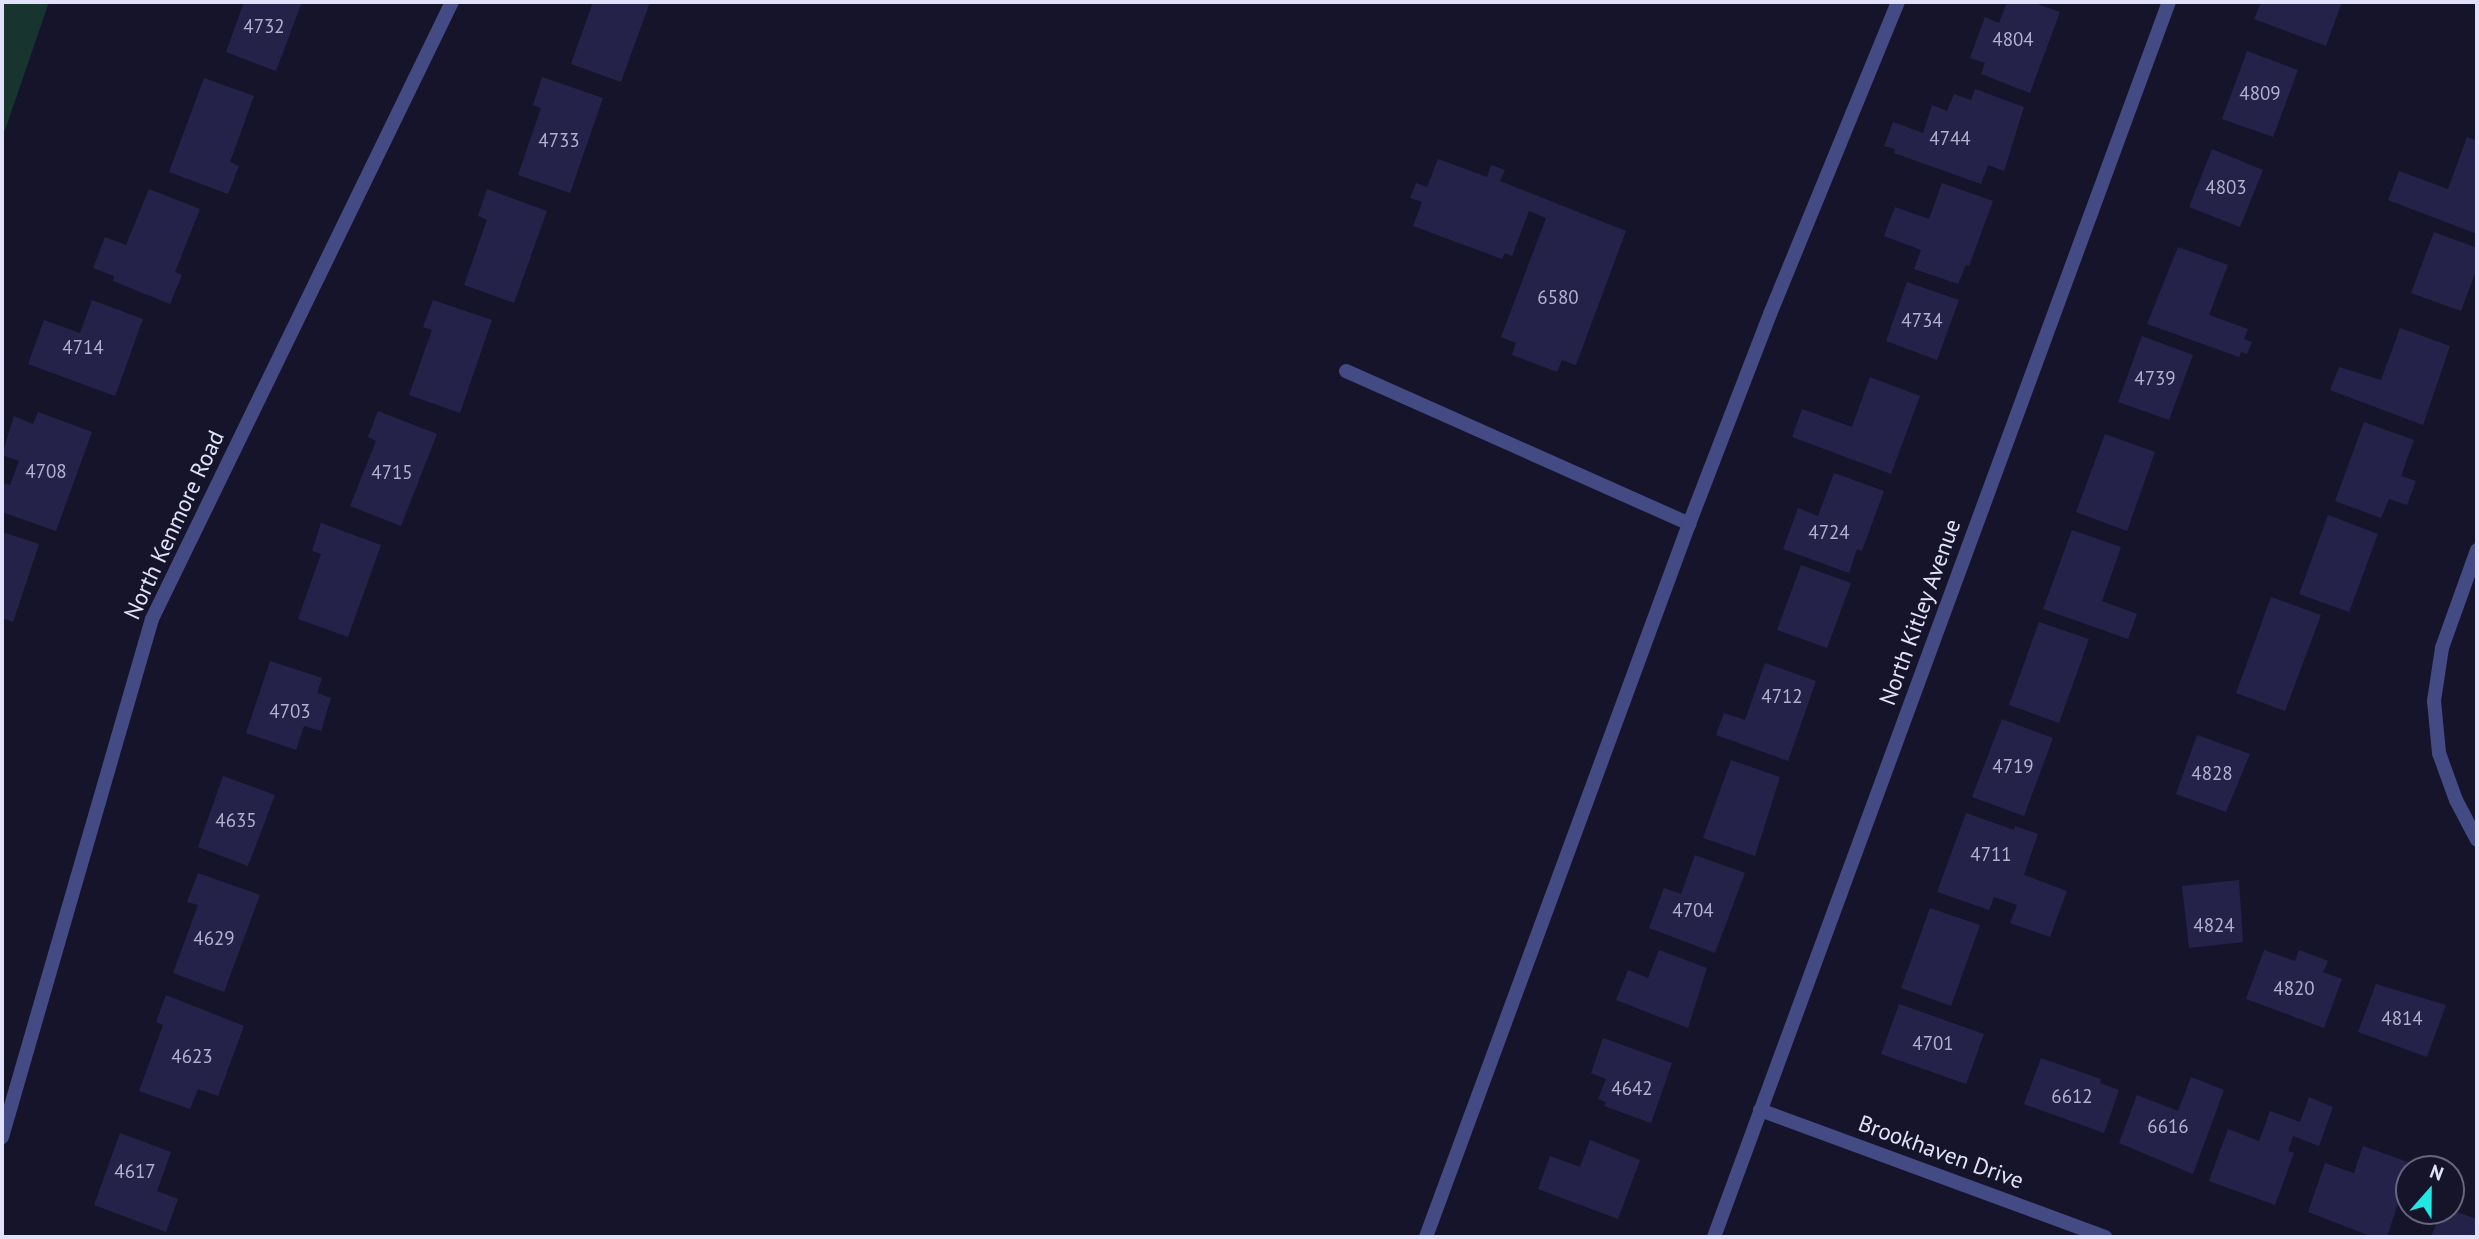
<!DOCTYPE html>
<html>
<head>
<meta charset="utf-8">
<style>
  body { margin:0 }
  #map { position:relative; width:2479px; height:1239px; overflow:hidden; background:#15142a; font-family:"PT Sans",sans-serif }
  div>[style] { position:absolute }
  .green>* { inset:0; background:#18342f }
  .building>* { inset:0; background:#252249 }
  .lane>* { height:14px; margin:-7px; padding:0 7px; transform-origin:7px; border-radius:7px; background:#444a84 }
  .street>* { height:14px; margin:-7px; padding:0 7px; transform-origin:7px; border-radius:7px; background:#444a84 }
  span { translate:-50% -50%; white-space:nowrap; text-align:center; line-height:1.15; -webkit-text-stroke:5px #15142a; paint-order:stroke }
  .number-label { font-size:19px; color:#b2b1cf }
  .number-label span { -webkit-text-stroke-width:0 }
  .street-label { font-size:23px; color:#e1e1fc }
  .frame { position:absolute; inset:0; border:4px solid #e1e1fc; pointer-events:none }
  .north { position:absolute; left:2395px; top:1155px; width:70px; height:70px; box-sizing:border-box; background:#15142a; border:2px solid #67667e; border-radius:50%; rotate:21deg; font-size:19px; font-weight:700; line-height:28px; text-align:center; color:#e1e1fc }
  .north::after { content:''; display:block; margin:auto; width:24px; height:32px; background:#21e8e2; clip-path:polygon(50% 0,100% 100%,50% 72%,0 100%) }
</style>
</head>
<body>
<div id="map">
  <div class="green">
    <div style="clip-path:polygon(2px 2px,49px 2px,2px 139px)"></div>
  </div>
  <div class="building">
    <div style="clip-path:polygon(244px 2px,302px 2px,276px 71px,226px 52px)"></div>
    <div style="clip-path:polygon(593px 2px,650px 2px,621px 82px,571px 64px)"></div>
    <div style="clip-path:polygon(2007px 2px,2031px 2px,2060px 12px,2030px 93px,1981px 74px,1985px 63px,1970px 58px,1985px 17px,1999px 23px)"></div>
    <div style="clip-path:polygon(2261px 2px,2342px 2px,2326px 46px,2254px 19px)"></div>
    <div style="clip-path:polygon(2247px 51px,2298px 70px,2273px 137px,2222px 119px)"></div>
    <div style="clip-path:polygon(542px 77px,603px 98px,570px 193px,518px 175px,541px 108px,533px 105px)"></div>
    <div style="clip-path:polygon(204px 78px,254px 96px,230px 162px,239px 166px,228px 194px,169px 172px)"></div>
    <div style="clip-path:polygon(1975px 89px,2024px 107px,2004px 171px,1988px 165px,1981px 184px,1894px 153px,1895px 149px,1884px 146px,1893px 122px,1923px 133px,1932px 105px,1947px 111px,1954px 94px,1971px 100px)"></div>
    <div style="clip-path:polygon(2467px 137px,2477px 141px,2477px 234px,2388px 200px,2399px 171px,2448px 189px)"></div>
    <div style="clip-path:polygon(2212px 149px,2263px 170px,2240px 227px,2189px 207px)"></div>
    <div style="clip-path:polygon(1438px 159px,1487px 177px,1491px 165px,1505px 170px,1500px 181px,1626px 231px,1576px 365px,1562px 360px,1557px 372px,1512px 355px,1516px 343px,1501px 337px,1546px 218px,1529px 211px,1512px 256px,1505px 253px,1502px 259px,1413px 226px,1422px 202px,1410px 198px,1416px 183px,1427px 187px)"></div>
    <div style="clip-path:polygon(1942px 183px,1993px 201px,1969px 266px,1966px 265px,1958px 284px,1914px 269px,1921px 250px,1884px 236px,1895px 207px,1929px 219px)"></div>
    <div style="clip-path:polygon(149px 189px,200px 209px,175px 272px,182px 275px,170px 304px,113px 281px,114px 276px,93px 268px,105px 237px,126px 245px)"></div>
    <div style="clip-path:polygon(487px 189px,547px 211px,514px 303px,464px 285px,487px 220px,478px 216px)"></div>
    <div style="clip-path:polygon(2434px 232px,2477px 248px,2477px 268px,2461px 311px,2411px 293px)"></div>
    <div style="clip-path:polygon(2178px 247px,2228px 265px,2209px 315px,2248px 329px,2244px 339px,2252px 342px,2247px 354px,2241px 352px,2239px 357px,2147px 324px)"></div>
    <div style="clip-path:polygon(1907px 282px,1959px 300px,1937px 360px,1886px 341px)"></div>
    <div style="clip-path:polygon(92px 300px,143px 319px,115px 396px,28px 364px,44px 320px,80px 333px)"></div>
    <div style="clip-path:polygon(433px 300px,492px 320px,460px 413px,409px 395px,432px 330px,423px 327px)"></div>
    <div style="clip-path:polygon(2400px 328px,2450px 346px,2423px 425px,2330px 390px,2339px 367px,2381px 380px)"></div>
    <div style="clip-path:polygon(2142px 336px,2193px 355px,2169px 420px,2118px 402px)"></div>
    <div style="clip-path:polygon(1870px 377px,1920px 396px,1891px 474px,1792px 437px,1802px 409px,1852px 427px)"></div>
    <div style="clip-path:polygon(378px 411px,437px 434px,401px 526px,350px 506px,376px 441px,368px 437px)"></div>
    <div style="clip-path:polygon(38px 412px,92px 432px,56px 531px,2px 512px,2px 483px,10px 485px,19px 461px,2px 455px,14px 416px,33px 424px)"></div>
    <div style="clip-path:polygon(2364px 422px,2414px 440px,2401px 476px,2416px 481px,2407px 505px,2389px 499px,2381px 518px,2335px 501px)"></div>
    <div style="clip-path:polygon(2105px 434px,2155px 452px,2127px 531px,2076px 512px)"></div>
    <div style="clip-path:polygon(1834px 473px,1884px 491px,1862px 551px,1857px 549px,1849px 573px,1783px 549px,1798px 508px,1818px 516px)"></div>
    <div style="clip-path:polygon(2328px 515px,2378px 534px,2349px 612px,2299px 594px)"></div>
    <div style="clip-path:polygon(321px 523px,381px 545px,348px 637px,298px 619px,321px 554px,312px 551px)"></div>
    <div style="clip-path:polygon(2072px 530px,2121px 547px,2102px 601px,2137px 614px,2128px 639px,2043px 609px)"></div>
    <div style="clip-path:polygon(2px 532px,39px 544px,13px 622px,2px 618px)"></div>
    <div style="clip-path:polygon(1801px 565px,1851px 583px,1827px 648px,1777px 630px)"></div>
    <div style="clip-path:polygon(2271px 597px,2321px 615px,2285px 711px,2236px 693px)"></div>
    <div style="clip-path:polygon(2039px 622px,2089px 639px,2059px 723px,2009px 705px)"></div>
    <div style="clip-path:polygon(270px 661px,322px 678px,317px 693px,331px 698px,321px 731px,304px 726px,296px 750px,246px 733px)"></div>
    <div style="clip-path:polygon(1765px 663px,1816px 681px,1788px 761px,1716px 735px,1724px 713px,1745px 720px)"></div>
    <div style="clip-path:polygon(2002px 719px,2053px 738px,2024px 816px,1972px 797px)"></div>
    <div style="clip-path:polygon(2197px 735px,2250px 754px,2226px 812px,2176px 794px)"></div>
    <div style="clip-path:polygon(1731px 760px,1780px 777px,1755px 856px,1703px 838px)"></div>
    <div style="clip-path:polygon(223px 776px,275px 795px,248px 866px,198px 847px)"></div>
    <div style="clip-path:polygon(1966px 813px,2014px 830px,2015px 826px,2038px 834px,2024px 875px,2067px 891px,2050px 937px,2010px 923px,2017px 905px,1994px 897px,1989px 910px,1937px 892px)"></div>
    <div style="clip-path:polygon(1695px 855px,1745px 873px,1715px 953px,1649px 928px,1664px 888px,1681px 894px)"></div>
    <div style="clip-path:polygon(198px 873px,260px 895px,224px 992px,173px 973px,198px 905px,187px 902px)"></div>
    <div style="clip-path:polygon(2239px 880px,2243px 942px,2189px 948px,2182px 886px)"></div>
    <div style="clip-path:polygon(1930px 908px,1980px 925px,1951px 1006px,1901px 988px)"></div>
    <div style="clip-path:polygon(1659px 950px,1707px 968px,1688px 1028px,1616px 1000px,1628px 970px,1648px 978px)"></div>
    <div style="clip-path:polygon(2264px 950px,2295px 961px,2299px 950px,2328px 961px,2323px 972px,2342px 979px,2324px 1028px,2246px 999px)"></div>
    <div style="clip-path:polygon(2376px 984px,2446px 1005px,2427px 1057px,2358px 1032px)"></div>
    <div style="clip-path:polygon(166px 995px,244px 1026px,218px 1096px,198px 1089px,190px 1109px,139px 1091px,163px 1025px,156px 1022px)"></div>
    <div style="clip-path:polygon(1899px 1004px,1984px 1034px,1966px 1084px,1881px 1054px)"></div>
    <div style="clip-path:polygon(1603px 1038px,1672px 1063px,1651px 1123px,1604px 1106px,1606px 1102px,1598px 1099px,1606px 1079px,1591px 1073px)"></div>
    <div style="clip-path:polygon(2041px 1058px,2101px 1079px,2100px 1083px,2119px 1090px,2104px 1133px,2024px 1104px)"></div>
    <div style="clip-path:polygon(2191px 1077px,2224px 1090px,2193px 1174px,2119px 1143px,2137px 1095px,2178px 1111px)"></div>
    <div style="clip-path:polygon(2309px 1097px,2333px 1107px,2319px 1146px,2293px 1136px,2288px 1151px,2294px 1153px,2275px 1205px,2209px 1181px,2228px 1129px,2259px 1141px,2270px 1111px,2300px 1122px)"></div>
    <div style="clip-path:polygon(120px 1133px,171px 1152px,157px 1191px,178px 1199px,166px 1232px,94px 1205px)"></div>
    <div style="clip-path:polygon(1590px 1140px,1640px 1160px,1618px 1219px,1538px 1189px,1550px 1156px,1580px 1167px)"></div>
    <div style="clip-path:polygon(2363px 1146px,2411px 1163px,2387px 1237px,2373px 1237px,2308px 1212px,2325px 1163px,2354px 1173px)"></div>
    <div style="clip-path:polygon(2441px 1211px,2451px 1210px,2477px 1219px,2477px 1237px,2431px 1237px)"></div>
  </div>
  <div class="lane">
    <div style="left:1346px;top:371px;width:376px;rotate:24deg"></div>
    <div style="left:1689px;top:524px;width:760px;rotate:110.25deg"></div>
    <div style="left:1689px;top:524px;width:225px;rotate:-68.9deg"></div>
    <div style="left:1770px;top:314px;width:337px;rotate:-67.7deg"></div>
  </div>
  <div class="street">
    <div style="left:2477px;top:550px;width:104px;rotate:109.7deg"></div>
    <div style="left:2442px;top:648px;width:54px;rotate:98.6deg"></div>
    <div style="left:2434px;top:701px;width:52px;rotate:84.5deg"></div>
    <div style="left:2439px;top:753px;width:50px;rotate:70.1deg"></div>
    <div style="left:2456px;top:800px;width:45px;rotate:62.3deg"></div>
    <div style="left:1760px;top:1110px;width:368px;rotate:20.2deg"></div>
    <div style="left:2px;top:1137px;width:539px;rotate:-73.85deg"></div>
    <div style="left:152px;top:619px;width:686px;rotate:-64.07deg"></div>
    <div style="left:1714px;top:1237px;width:1316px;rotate:-69.78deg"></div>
  </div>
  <div class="number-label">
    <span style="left:264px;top:27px">4732</span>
    <span style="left:2013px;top:40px">4804</span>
    <span style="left:2260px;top:94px">4809</span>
    <span style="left:1950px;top:139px">4744</span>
    <span style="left:559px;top:141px">4733</span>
    <span style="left:2226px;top:188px">4803</span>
    <span style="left:1558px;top:298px">6580</span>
    <span style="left:1922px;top:321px">4734</span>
    <span style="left:83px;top:348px">4714</span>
    <span style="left:2155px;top:379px">4739</span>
    <span style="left:46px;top:472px">4708</span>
    <span style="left:392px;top:473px">4715</span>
    <span style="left:1829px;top:533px">4724</span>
    <span style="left:1782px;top:697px">4712</span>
    <span style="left:290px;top:712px">4703</span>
    <span style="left:2013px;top:767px">4719</span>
    <span style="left:2212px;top:774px">4828</span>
    <span style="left:236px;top:821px">4635</span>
    <span style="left:1991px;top:855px">4711</span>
    <span style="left:1693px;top:911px">4704</span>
    <span style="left:2214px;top:926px">4824</span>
    <span style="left:214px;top:939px">4629</span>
    <span style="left:2294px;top:989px">4820</span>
    <span style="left:2402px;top:1019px">4814</span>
    <span style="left:1933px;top:1044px">4701</span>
    <span style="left:192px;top:1057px">4623</span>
    <span style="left:1632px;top:1089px">4642</span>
    <span style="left:2072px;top:1097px">6612</span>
    <span style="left:2168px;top:1127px">6616</span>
    <span style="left:135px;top:1172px">4617</span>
  </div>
  <div class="street-label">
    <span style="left:174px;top:525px;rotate:-65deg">North Kenmore Road</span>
    <span style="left:1920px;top:612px;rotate:-70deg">North Kitley Avenue</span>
    <span style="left:1941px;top:1152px;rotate:20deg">Brookhaven Drive</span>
  </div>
  <div class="frame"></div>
  <div class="north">N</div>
</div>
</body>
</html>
